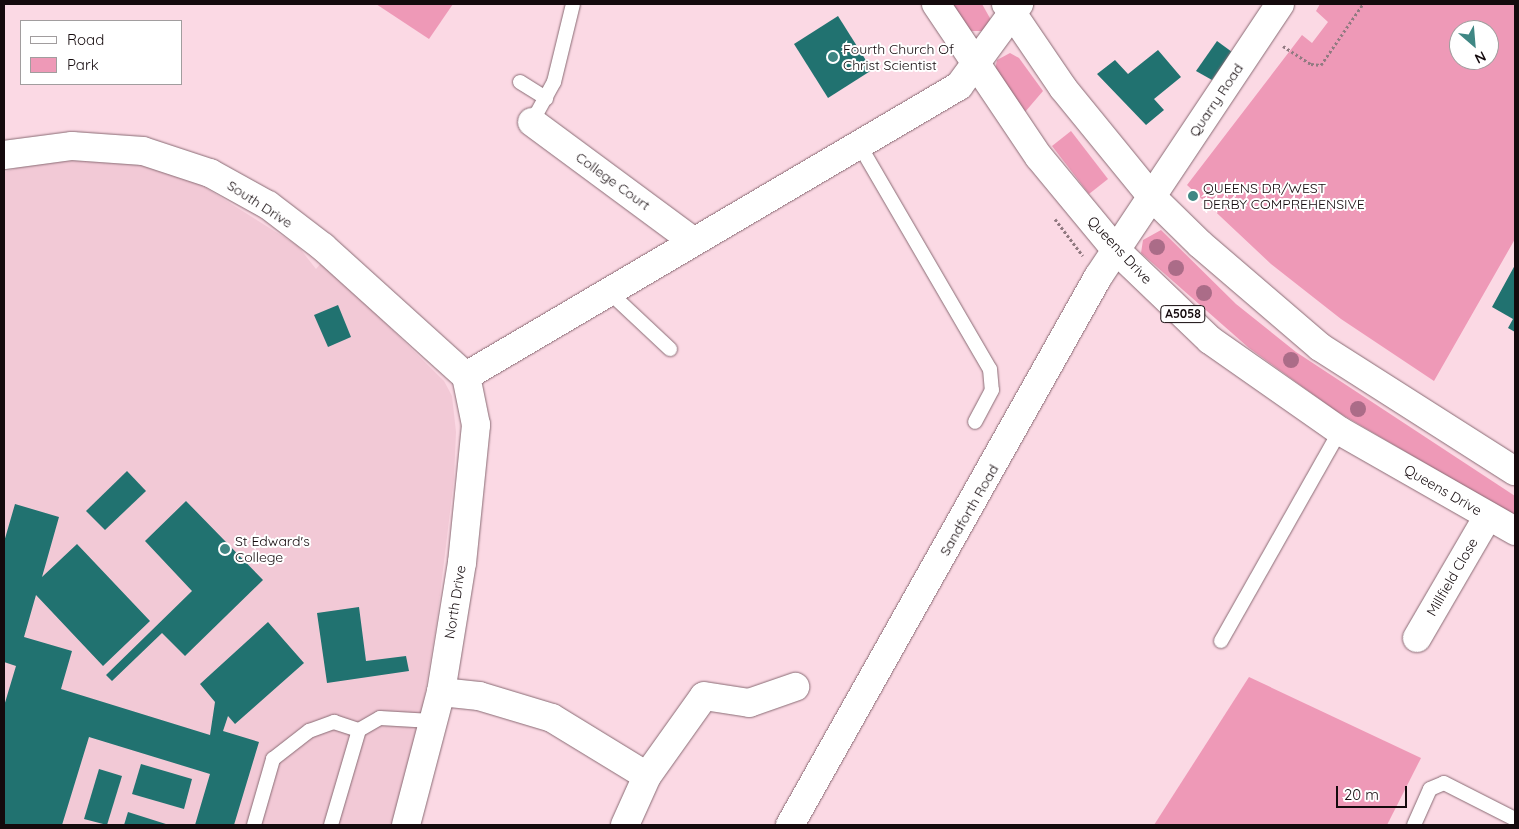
<!DOCTYPE html>
<html>
<head>
<meta charset="utf-8">
<style>
  body { margin:0 }
  #map { position:relative; width:1519px; height:829px; overflow:hidden; background:#fbd9e4; font-family:Quicksand,sans-serif }
  div>[style] { position:absolute }
  .built>* { inset:0; background:#f2c9d6 }
  .green>* { inset:0; background:#ee99b7 }
  .building>* { inset:0; background:#217270 }
  .path>* { height:3px; margin-top:-1.5px; transform-origin:0; background:repeating-linear-gradient(90deg,#917a81 0 2.5px,transparent 0 5px) }
  .roads { filter:drop-shadow(0 0 1px #896b74) drop-shadow(0 0 1px #896b74) }
  .service>* { height:14px; margin:-7px; padding:0 7px; transform-origin:7px; border-radius:7px; background:#fff }
  .minor>* { height:28px; margin:-14px; padding:0 14px; transform-origin:14px; border-radius:14px; background:#fff }
  .trunk>* { height:28px; margin:-14px; padding:0 14px; transform-origin:14px; border-radius:14px; background:#fff }
  .trees>* { width:16px; height:16px; margin:-8px; border-radius:50%; background:#ab6c88 }
  .dots>* { width:14px; height:14px; translate:-50% -50%; box-sizing:border-box; border:2px solid #fff; border-radius:50% }
  span { translate:-50% -50%; white-space:nowrap; text-align:center; line-height:1.15; -webkit-text-stroke:4px #fff; paint-order:stroke }
  .shield-label span { padding:1px 4px; background:#fff; border:1px solid; border-radius:4px; -webkit-text-stroke-width:0 }
  .shield-label { font-size:12px; color:#140a0d; font-weight:700 }
  .poi-label { font-size:14px; color:#140a0d }
  .left { translate:0 -50%; text-align:left }
  .street-label { font-size:14px; color:#140a0d }
  .frame { position:absolute; inset:0; border:5px solid #140a0d; pointer-events:none }
  .legend { position:absolute; left:20px; top:20px; width:162px; height:65px; box-sizing:border-box; background:#fff; border:1px solid #a19d9e; margin:0; padding:6px 9px; list-style:none; font-size:15px; color:#140a0d }
  .legend li { display:flex; align-items:center; gap:10px; height:25px }
  .legend b { width:25px; border:1px solid #a19d9e }
  .north { position:absolute; left:1449px; top:20px; width:50px; height:50px; box-sizing:border-box; background:#fff; border:1px solid #a19d9e; border-radius:50%; rotate:153deg; font-size:14px; font-weight:700; line-height:20px; text-align:center; color:#140a0d }
  .north::after { content:''; display:block; margin:auto; width:18px; height:22px; background:#3f8784; clip-path:polygon(50% 0,100% 100%,50% 72%,0 100%) }
  .scale { position:absolute; left:1336px; top:786px; width:71px; height:22px; box-sizing:border-box; border:2px solid #140a0d; border-top:0; padding-left:6px; font-size:15px; line-height:18px; white-space:nowrap; color:#140a0d; -webkit-text-stroke:4px #fff; paint-order:stroke }
</style>
</head>
<body>
<div id="map">
  <div class="built">
    <div style="clip-path:polygon(118px 158px,195px 181px,298px 246px,316px 269px,322px 262px,352px 290px,444px 381px,452px 396px,456px 432px,454px 479px,437px 620px,418px 736px,396px 825px,4px 825px,4px 172px,46px 159px)"></div>
  </div>
  <div class="green">
    <div style="clip-path:polygon(376px 4px,453px 4px,429px 39px)"></div>
    <div style="clip-path:polygon(953px 4px,982px 4px,991px 20px,985px 31px,970px 31px)"></div>
    <div style="clip-path:polygon(evenodd,1320px 4px,1515px 4px,1515px 239px,1434px 381px,1341px 319px,1271px 264px,1187px 185px,1302px 35px,1312px 43px,1328px 22px,1316px 11px,1320px 4px,1459px 30px,1489px 30px,1489px 60px,1459px 60px,1459px 30px)"></div>
    <div style="clip-path:polygon(1010px 53px,1019px 58px,1043px 91px,1025px 112px,995px 69px,997px 60px)"></div>
    <div style="clip-path:polygon(1071px 131px,1108px 179px,1089px 194px,1052px 146px)"></div>
    <div style="clip-path:polygon(1161px 230px,1236px 304px,1296px 352px,1515px 496px,1515px 516px,1336px 411px,1249px 348px,1141px 253px,1143px 240px)"></div>
    <div style="clip-path:polygon(1249px 677px,1421px 758px,1387px 825px,1154px 825px)"></div>
  </div>
  <div class="building">
    <div style="clip-path:polygon(838px 16px,872px 70px,828px 98px,794px 44px)"></div>
    <div style="clip-path:polygon(1217px 41px,1232px 52px,1212px 80px,1196px 71px)"></div>
    <div style="clip-path:polygon(1158px 50px,1181px 77px,1154px 99px,1164px 110px,1146px 125px,1097px 74px,1115px 60px,1128px 74px)"></div>
    <div style="clip-path:polygon(1515px 265px,1515px 332px,1508px 328px,1513px 319px,1492px 307px)"></div>
    <div style="clip-path:polygon(338px 305px,351px 337px,328px 347px,314px 315px)"></div>
    <div style="clip-path:polygon(127px 471px,146px 491px,105px 530px,86px 511px)"></div>
    <div style="clip-path:polygon(186px 501px,263px 580px,185px 656px,162px 633px,112px 681px,106px 675px,192px 591px,145px 541px)"></div>
    <div style="clip-path:polygon(15px 504px,59px 517px,42px 577px,77px 544px,150px 621px,103px 666px,36px 595px,24px 637px,72px 651px,61px 689px,210px 735px,215px 702px,200px 684px,268px 622px,304px 663px,235px 724px,228px 716px,223px 731px,259px 742px,234px 825px,195px 825px,210px 774px,89px 737px,62px 825px,4px 825px,4px 706px,16px 666px,4px 662px,4px 542px)"></div>
    <div style="clip-path:polygon(359px 607px,366px 661px,406px 656px,409px 671px,327px 683px,317px 613px)"></div>
    <div style="clip-path:polygon(141px 764px,192px 779px,184px 809px,132px 794px)"></div>
    <div style="clip-path:polygon(99px 769px,122px 776px,107px 825px,84px 819px)"></div>
    <div style="clip-path:polygon(128px 812px,169px 825px,124px 825px)"></div>
  </div>
  <div class="path">
    <div style="left:1283px;top:46px;width:33px;rotate:33deg"></div>
    <div style="left:1311px;top:64px;width:10px;rotate:6deg"></div>
    <div style="left:1321px;top:65px;width:74px;rotate:-55.5deg"></div>
    <div style="left:1055px;top:219px;width:46px;rotate:52.9deg"></div>
  </div>
  <div class="roads">
    <div class="service">
      <div style="left:520px;top:82px;width:31px;rotate:32deg"></div>
      <div style="left:532px;top:122px;width:46px;rotate:-61.2deg"></div>
      <div style="left:554px;top:82px;width:80px;rotate:-76.3deg"></div>
      <div style="left:860px;top:146px;width:258px;rotate:59.8deg"></div>
      <div style="left:990px;top:369px;width:21px;rotate:85deg"></div>
      <div style="left:992px;top:390px;width:36px;rotate:118deg"></div>
      <div style="left:608px;top:291px;width:85px;rotate:43.1deg"></div>
      <div style="left:1221px;top:641px;width:241px;rotate:-60.5deg"></div>
      <div style="left:254px;top:825px;width:69px;rotate:-73.9deg"></div>
      <div style="left:273px;top:759px;width:46px;rotate:-37.9deg"></div>
      <div style="left:309px;top:731px;width:27px;rotate:-20deg"></div>
      <div style="left:334px;top:722px;width:26px;rotate:18deg"></div>
      <div style="left:331px;top:825px;width:99px;rotate:-73.6deg"></div>
      <div style="left:359px;top:730px;width:24px;rotate:-30deg"></div>
      <div style="left:380px;top:718px;width:52px;rotate:3.3deg"></div>
      <div style="left:1414px;top:825px;width:39px;rotate:-66deg"></div>
      <div style="left:1430px;top:789px;width:15px;rotate:-23deg"></div>
      <div style="left:1444px;top:783px;width:80px;rotate:26.9deg"></div>
    </div>
    <div class="minor">
      <div style="left:532px;top:122px;width:200px;rotate:36.5deg"></div>
      <div style="left:4px;top:155px;width:69px;rotate:-7.5deg"></div>
      <div style="left:72px;top:146px;width:71px;rotate:4deg"></div>
      <div style="left:143px;top:151px;width:71px;rotate:18.2deg"></div>
      <div style="left:210px;top:173px;width:66px;rotate:28.9deg"></div>
      <div style="left:268px;top:205px;width:69px;rotate:37.4deg"></div>
      <div style="left:323px;top:247px;width:193px;rotate:42.1deg"></div>
      <div style="left:466px;top:376px;width:572px;rotate:-30.47deg"></div>
      <div style="left:959px;top:86px;width:102px;rotate:-53.8deg"></div>
      <div style="left:1417px;top:638px;width:141px;rotate:-59.8deg"></div>
      <div style="left:441px;top:692px;width:38px;rotate:6deg"></div>
      <div style="left:479px;top:696px;width:76px;rotate:16.8deg"></div>
      <div style="left:552px;top:718px;width:111px;rotate:31.4deg"></div>
      <div style="left:406px;top:825px;width:138px;rotate:-75.3deg"></div>
      <div style="left:441px;top:692px;width:131px;rotate:-80.8deg"></div>
      <div style="left:462px;top:563px;width:139px;rotate:-84.2deg"></div>
      <div style="left:476px;top:425px;width:50px;rotate:-101.5deg"></div>
      <div style="left:625px;top:825px;width:54px;rotate:-65.8deg"></div>
      <div style="left:647px;top:776px;width:98px;rotate:-54.5deg"></div>
      <div style="left:704px;top:696px;width:46px;rotate:8.8deg"></div>
      <div style="left:749px;top:703px;width:49px;rotate:-19.2deg"></div>
      <div style="left:790px;top:825px;width:629px;rotate:-60.66deg"></div>
      <div style="left:1098px;top:277px;width:328px;rotate:-56.3deg"></div>
    </div>
    <div class="trunk">
      <div style="left:936px;top:4px;width:184px;rotate:56.1deg"></div>
      <div style="left:1039px;top:157px;width:121px;rotate:50.4deg"></div>
      <div style="left:1116px;top:250px;width:130px;rotate:43.8deg"></div>
      <div style="left:1210px;top:340px;width:159px;rotate:35deg"></div>
      <div style="left:1340px;top:431px;width:202px;rotate:29.7deg"></div>
      <div style="left:1006px;top:4px;width:102px;rotate:55.8deg"></div>
      <div style="left:1063px;top:88px;width:141px;rotate:50.8deg"></div>
      <div style="left:1152px;top:197px;width:67px;rotate:44.4deg"></div>
      <div style="left:1200px;top:244px;width:158px;rotate:40.6deg"></div>
      <div style="left:1320px;top:347px;width:231px;rotate:32.5deg"></div>
    </div>
  </div>
  <div class="trees">
    <div style="left:1157px;top:247px"></div>
    <div style="left:1176px;top:268px"></div>
    <div style="left:1204px;top:293px"></div>
    <div style="left:1291px;top:360px"></div>
    <div style="left:1358px;top:409px"></div>
  </div>
  <div class="dots">
    <div style="left:833px;top:57px;background:#3f8784"></div>
    <div style="left:1193px;top:196px;background:#3f8784"></div>
    <div style="left:225px;top:549px;background:#3f8784"></div>
  </div>
  <div class="shield-label">
    <span style="left:1183px;top:314px">A5058</span>
  </div>
  <div class="poi-label">
    <span class="left" style="left:843px;top:57px">Fourth Church Of<br>Christ Scientist</span>
    <span class="left" style="left:1203px;top:196px">QUEENS DR/WEST<br>DERBY COMPREHENSIVE</span>
    <span class="left" style="left:235px;top:549px">St Edward's<br>College</span>
  </div>
  <div class="street-label">
    <span style="left:1216px;top:100px;rotate:-56deg">Quarry Road</span>
    <span style="left:613px;top:181px;rotate:36deg">College Court</span>
    <span style="left:260px;top:204px;rotate:33deg">South Drive</span>
    <span style="left:1120px;top:250px;rotate:47deg">Queens Drive</span>
    <span style="left:1443px;top:490px;rotate:30deg">Queens Drive</span>
    <span style="left:969px;top:510px;rotate:-60deg">Sandforth Road</span>
    <span style="left:1452px;top:577px;rotate:-60deg">Millfield Close</span>
    <span style="left:455px;top:602px;rotate:-81deg">North Drive</span>
  </div>
  <div class="frame"></div>
  <ul class="legend">
  <li><b style="height:6px;background:#fff"></b>Road</li>
  <li><b style="height:14px;background:#ee99b7"></b>Park</li>
  </ul>
  <div class="north">N</div>
  <div class="scale">20 m</div>
</div>
</body>
</html>
